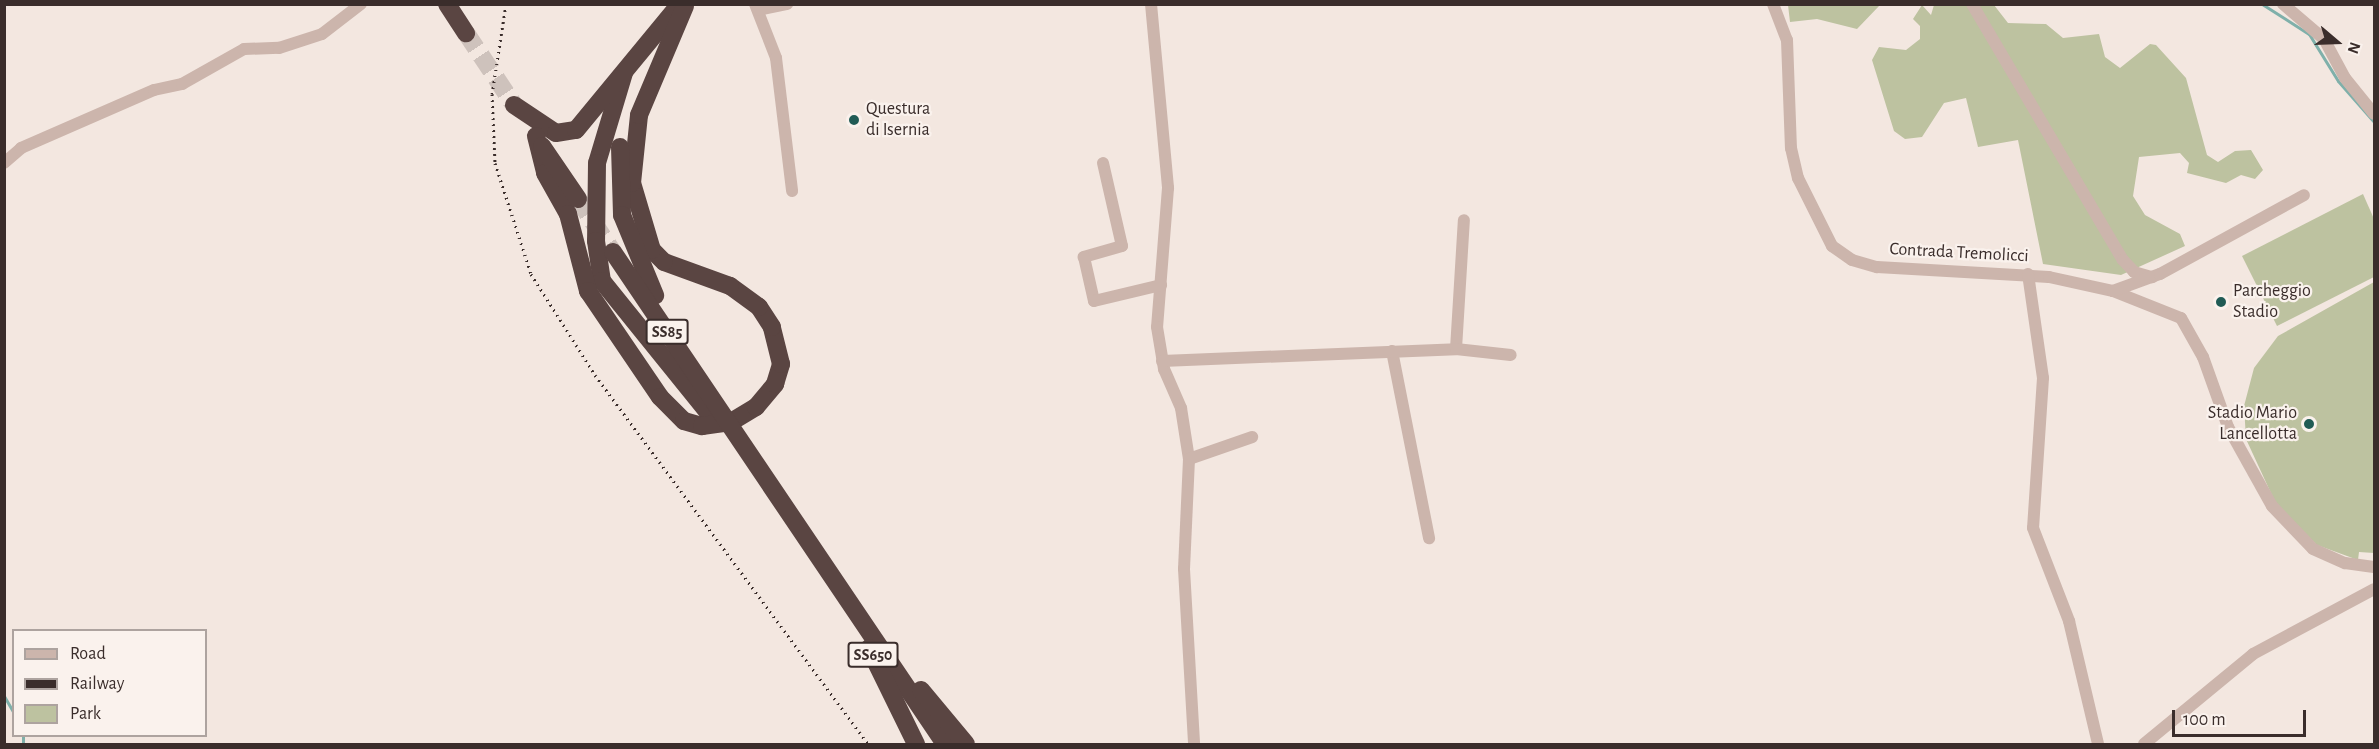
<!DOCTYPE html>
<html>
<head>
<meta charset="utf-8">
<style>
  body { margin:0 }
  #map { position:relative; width:2379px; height:749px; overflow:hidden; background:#f3e7e0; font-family:"Alegreya Sans",sans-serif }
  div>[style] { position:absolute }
  .green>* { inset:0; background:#bdc2a0 }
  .stream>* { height:3px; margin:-1.5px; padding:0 1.5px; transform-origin:1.5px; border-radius:1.5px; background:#7fb0aa }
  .highway-tunnel>* { height:18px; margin-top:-9px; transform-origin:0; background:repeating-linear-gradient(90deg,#cec2bc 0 18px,transparent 0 27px) }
  .minor>* { height:12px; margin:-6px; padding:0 6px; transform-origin:6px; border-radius:6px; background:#ccb5ac }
  .highway>* { height:18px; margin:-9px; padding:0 9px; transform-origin:9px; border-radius:9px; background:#5a4542 }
  .rail>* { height:3px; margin-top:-1.5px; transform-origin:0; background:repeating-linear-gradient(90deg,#3a2d2b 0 1.5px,transparent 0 6px) }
  .dots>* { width:16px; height:16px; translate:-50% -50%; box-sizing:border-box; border:3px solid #faf2ed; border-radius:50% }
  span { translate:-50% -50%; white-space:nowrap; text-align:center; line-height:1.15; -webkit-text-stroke:4.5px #faf2ed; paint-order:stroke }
  .shield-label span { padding:2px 4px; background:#faf2ed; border:2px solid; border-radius:4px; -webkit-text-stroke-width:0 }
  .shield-label { font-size:16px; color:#3a2d2b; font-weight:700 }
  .poi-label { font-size:18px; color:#3a2d2b }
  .left { translate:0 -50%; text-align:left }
  .right { translate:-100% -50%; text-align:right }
  .street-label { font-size:18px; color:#3a2d2b }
  .frame { position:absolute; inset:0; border:6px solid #3a2d2b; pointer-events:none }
  .legend { position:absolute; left:12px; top:629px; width:195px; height:108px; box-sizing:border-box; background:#faf2ed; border:2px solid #ada39f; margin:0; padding:8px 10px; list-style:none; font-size:18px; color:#3a2d2b }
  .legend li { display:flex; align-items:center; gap:12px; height:30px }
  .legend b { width:30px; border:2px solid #ada39f }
  .north { position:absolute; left:2307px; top:12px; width:60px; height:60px; -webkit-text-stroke:4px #faf2ed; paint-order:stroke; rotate:109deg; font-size:16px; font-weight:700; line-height:24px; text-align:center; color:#3a2d2b }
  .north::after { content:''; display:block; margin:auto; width:21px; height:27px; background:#3a2d2b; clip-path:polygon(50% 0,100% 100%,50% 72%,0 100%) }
  .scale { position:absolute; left:2172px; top:710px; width:134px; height:27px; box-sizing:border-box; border:3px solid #3a2d2b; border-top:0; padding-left:8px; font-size:18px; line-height:21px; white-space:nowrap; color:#3a2d2b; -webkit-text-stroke:4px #faf2ed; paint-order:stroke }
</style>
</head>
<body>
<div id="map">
  <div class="green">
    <div style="clip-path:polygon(1788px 5px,1788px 4px,1880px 5px,1857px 29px,1817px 19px,1790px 22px)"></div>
    <div style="clip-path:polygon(1922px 5px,1931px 15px,1934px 5px,1994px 5px,2008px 23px,2046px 24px,2063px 38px,2099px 34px,2105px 57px,2120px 68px,2150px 44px,2156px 45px,2186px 78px,2207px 155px,2218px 162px,2235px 151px,2251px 150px,2263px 170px,2255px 179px,2241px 175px,2226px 183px,2187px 173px,2189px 163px,2180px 153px,2139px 157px,2133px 196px,2145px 215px,2180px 234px,2185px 246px,2121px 275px,2043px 264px,2018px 140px,1978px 147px,1966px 98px,1944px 103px,1922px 137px,1905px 139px,1894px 131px,1872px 60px,1879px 47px,1906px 50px,1920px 39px,1920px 26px,1913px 19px)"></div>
    <div style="clip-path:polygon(2363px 194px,2374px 219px,2374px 277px,2277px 326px,2242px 256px)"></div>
    <div style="clip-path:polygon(2374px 282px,2374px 553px,2359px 552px,2358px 560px,2317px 545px,2276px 504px,2246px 439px,2244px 406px,2254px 368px,2278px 336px)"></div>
  </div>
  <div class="stream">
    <div style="left:2262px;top:4px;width:56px;rotate:32.6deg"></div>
    <div style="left:2309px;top:34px;width:55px;rotate:58.3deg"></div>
    <div style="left:2338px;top:81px;width:55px;rotate:48.7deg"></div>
    <div style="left:4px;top:68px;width:34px;rotate:90deg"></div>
    <div style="left:4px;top:200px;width:1px;rotate:90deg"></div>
    <div style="left:4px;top:696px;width:20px;rotate:60deg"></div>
    <div style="left:23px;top:736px;width:8px;rotate:90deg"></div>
  </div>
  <div class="highway-tunnel">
    <div style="left:466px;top:33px;width:87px;rotate:56.3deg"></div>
    <div style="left:578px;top:199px;width:64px;rotate:56.6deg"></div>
  </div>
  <div class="minor">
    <div style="left:755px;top:4px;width:58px;rotate:68.7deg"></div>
    <div style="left:776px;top:58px;width:134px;rotate:83.1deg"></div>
    <div style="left:1151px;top:4px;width:185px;rotate:84.7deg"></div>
    <div style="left:1168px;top:188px;width:139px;rotate:94.5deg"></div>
    <div style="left:1157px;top:327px;width:43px;rotate:80.5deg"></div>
    <div style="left:1164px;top:369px;width:43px;rotate:66.4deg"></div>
    <div style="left:1181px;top:408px;width:52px;rotate:81.1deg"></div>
    <div style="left:1189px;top:459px;width:110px;rotate:92.6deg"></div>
    <div style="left:1184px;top:569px;width:175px;rotate:86.7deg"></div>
    <div style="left:1773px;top:4px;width:39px;rotate:69deg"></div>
    <div style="left:1787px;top:40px;width:108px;rotate:87.9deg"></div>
    <div style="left:1791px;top:148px;width:31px;rotate:77deg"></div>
    <div style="left:1798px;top:178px;width:76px;rotate:63.4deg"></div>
    <div style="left:1832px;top:246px;width:24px;rotate:35deg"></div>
    <div style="left:1852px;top:260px;width:26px;rotate:16deg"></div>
    <div style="left:1877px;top:267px;width:172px;rotate:3.3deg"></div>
    <div style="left:2049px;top:277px;width:66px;rotate:12.3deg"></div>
    <div style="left:2113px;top:291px;width:73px;rotate:21.7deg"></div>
    <div style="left:2181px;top:318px;width:45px;rotate:60.6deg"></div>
    <div style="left:2203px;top:357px;width:74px;rotate:70.3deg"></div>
    <div style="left:2228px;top:427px;width:90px;rotate:60.9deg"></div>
    <div style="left:2272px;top:506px;width:59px;rotate:46.4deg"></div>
    <div style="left:2313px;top:549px;width:35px;rotate:24deg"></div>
    <div style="left:2345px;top:563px;width:29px;rotate:8deg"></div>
    <div style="left:1972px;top:4px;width:297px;rotate:59.5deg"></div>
    <div style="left:2123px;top:260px;width:16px;rotate:47deg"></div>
    <div style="left:2134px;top:272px;width:19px;rotate:16deg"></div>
    <div style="left:2283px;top:4px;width:54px;rotate:40.5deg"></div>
    <div style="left:2324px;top:39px;width:44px;rotate:61.7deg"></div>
    <div style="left:2345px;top:78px;width:46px;rotate:51.1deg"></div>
    <div style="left:758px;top:10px;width:30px;rotate:-12deg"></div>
    <div style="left:4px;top:163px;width:23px;rotate:-41deg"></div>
    <div style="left:21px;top:148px;width:145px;rotate:-23.6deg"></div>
    <div style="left:154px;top:90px;width:29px;rotate:-12deg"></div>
    <div style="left:182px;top:84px;width:71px;rotate:-29.4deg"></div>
    <div style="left:244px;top:49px;width:35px;rotate:-2deg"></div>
    <div style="left:279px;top:48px;width:45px;rotate:-18deg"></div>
    <div style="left:322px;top:34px;width:49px;rotate:-37.6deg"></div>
    <div style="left:1103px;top:163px;width:85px;rotate:77.1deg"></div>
    <div style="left:1122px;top:246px;width:40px;rotate:164deg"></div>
    <div style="left:1084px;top:257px;width:45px;rotate:77.2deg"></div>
    <div style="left:1094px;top:301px;width:69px;rotate:-13.4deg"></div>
    <div style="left:2028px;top:274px;width:105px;rotate:81.8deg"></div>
    <div style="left:2043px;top:378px;width:150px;rotate:93.8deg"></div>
    <div style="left:2033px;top:528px;width:100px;rotate:68.8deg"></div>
    <div style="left:2069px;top:621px;width:126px;rotate:76.7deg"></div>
    <div style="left:2113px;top:291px;width:50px;rotate:-19.9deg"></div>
    <div style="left:2160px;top:274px;width:164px;rotate:-28.7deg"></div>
    <div style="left:1456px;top:349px;width:129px;rotate:-86.5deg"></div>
    <div style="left:1392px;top:351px;width:191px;rotate:78.8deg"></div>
    <div style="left:1162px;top:361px;width:294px;rotate:-2.3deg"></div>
    <div style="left:1456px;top:349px;width:55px;rotate:6.2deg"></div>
    <div style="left:1189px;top:459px;width:67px;rotate:-19.2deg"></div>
    <div style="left:2144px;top:744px;width:141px;rotate:-39.5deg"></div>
    <div style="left:2253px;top:654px;width:137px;rotate:-28.2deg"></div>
  </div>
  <div class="highway">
    <div style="left:447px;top:4px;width:35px;rotate:57deg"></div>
    <div style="left:624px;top:73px;width:94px;rotate:106.7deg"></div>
    <div style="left:597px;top:163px;width:78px;rotate:90.7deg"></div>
    <div style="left:596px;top:241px;width:40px;rotate:81.5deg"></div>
    <div style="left:602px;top:281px;width:172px;rotate:51.1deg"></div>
    <div style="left:514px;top:105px;width:50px;rotate:33.7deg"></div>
    <div style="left:556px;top:133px;width:20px;rotate:-9deg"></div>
    <div style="left:576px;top:130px;width:163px;rotate:-50.5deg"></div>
    <div style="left:536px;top:136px;width:38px;rotate:76deg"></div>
    <div style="left:545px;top:173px;width:47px;rotate:60.7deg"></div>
    <div style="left:568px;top:214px;width:80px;rotate:75.4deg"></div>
    <div style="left:588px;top:291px;width:128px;rotate:55.8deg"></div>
    <div style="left:660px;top:397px;width:34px;rotate:45deg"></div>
    <div style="left:684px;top:421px;width:19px;rotate:16deg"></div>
    <div style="left:702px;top:426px;width:29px;rotate:-8deg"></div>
    <div style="left:731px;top:422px;width:29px;rotate:-31deg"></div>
    <div style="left:756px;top:407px;width:30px;rotate:-50deg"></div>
    <div style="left:775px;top:384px;width:21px;rotate:-73deg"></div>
    <div style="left:781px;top:364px;width:38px;rotate:-104deg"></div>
    <div style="left:772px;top:327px;width:24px;rotate:-123deg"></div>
    <div style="left:759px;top:307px;width:36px;rotate:-144deg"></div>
    <div style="left:730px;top:286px;width:70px;rotate:-160deg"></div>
    <div style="left:664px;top:262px;width:17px;rotate:-135deg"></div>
    <div style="left:652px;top:250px;width:70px;rotate:-106.6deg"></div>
    <div style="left:632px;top:183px;width:68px;rotate:-84.1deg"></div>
    <div style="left:639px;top:115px;width:118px;rotate:-67.1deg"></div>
    <div style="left:542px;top:146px;width:64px;rotate:55.8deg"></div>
    <div style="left:620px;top:147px;width:68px;rotate:88.3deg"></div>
    <div style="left:622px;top:215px;width:87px;rotate:67.6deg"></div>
    <div style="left:613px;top:252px;width:594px;rotate:55.99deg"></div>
    <div style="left:869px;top:648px;width:107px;rotate:63.9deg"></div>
    <div style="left:921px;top:690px;width:70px;rotate:50.2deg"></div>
  </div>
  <div class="rail">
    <div style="left:506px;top:4px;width:91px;rotate:98.8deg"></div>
    <div style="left:492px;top:94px;width:69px;rotate:87.5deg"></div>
    <div style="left:495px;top:163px;width:117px;rotate:72deg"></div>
    <div style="left:531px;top:274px;width:120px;rotate:57.6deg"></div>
    <div style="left:595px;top:375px;width:459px;rotate:53.5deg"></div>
  </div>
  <div class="dots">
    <div style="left:854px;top:120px;background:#205b55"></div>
    <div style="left:2221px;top:302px;background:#205b55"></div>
    <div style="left:2309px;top:424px;background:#205b55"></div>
  </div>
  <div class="shield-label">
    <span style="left:667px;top:332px">SS85</span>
    <span style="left:873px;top:655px">SS650</span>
  </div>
  <div class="poi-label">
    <span class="left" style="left:866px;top:120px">Questura<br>di Isernia</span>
    <span class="left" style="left:2233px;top:302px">Parcheggio<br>Stadio</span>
    <span class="right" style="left:2297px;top:424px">Stadio Mario<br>Lancellotta</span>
  </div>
  <div class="street-label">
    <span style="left:1959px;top:253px;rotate:3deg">Contrada Tremolicci</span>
  </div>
  <div class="frame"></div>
  <ul class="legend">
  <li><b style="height:8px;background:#ccb5ac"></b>Road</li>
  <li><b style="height:8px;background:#3a2d2b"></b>Railway</li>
  <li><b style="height:16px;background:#bdc2a0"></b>Park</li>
  </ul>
  <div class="north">N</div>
  <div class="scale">100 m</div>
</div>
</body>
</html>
